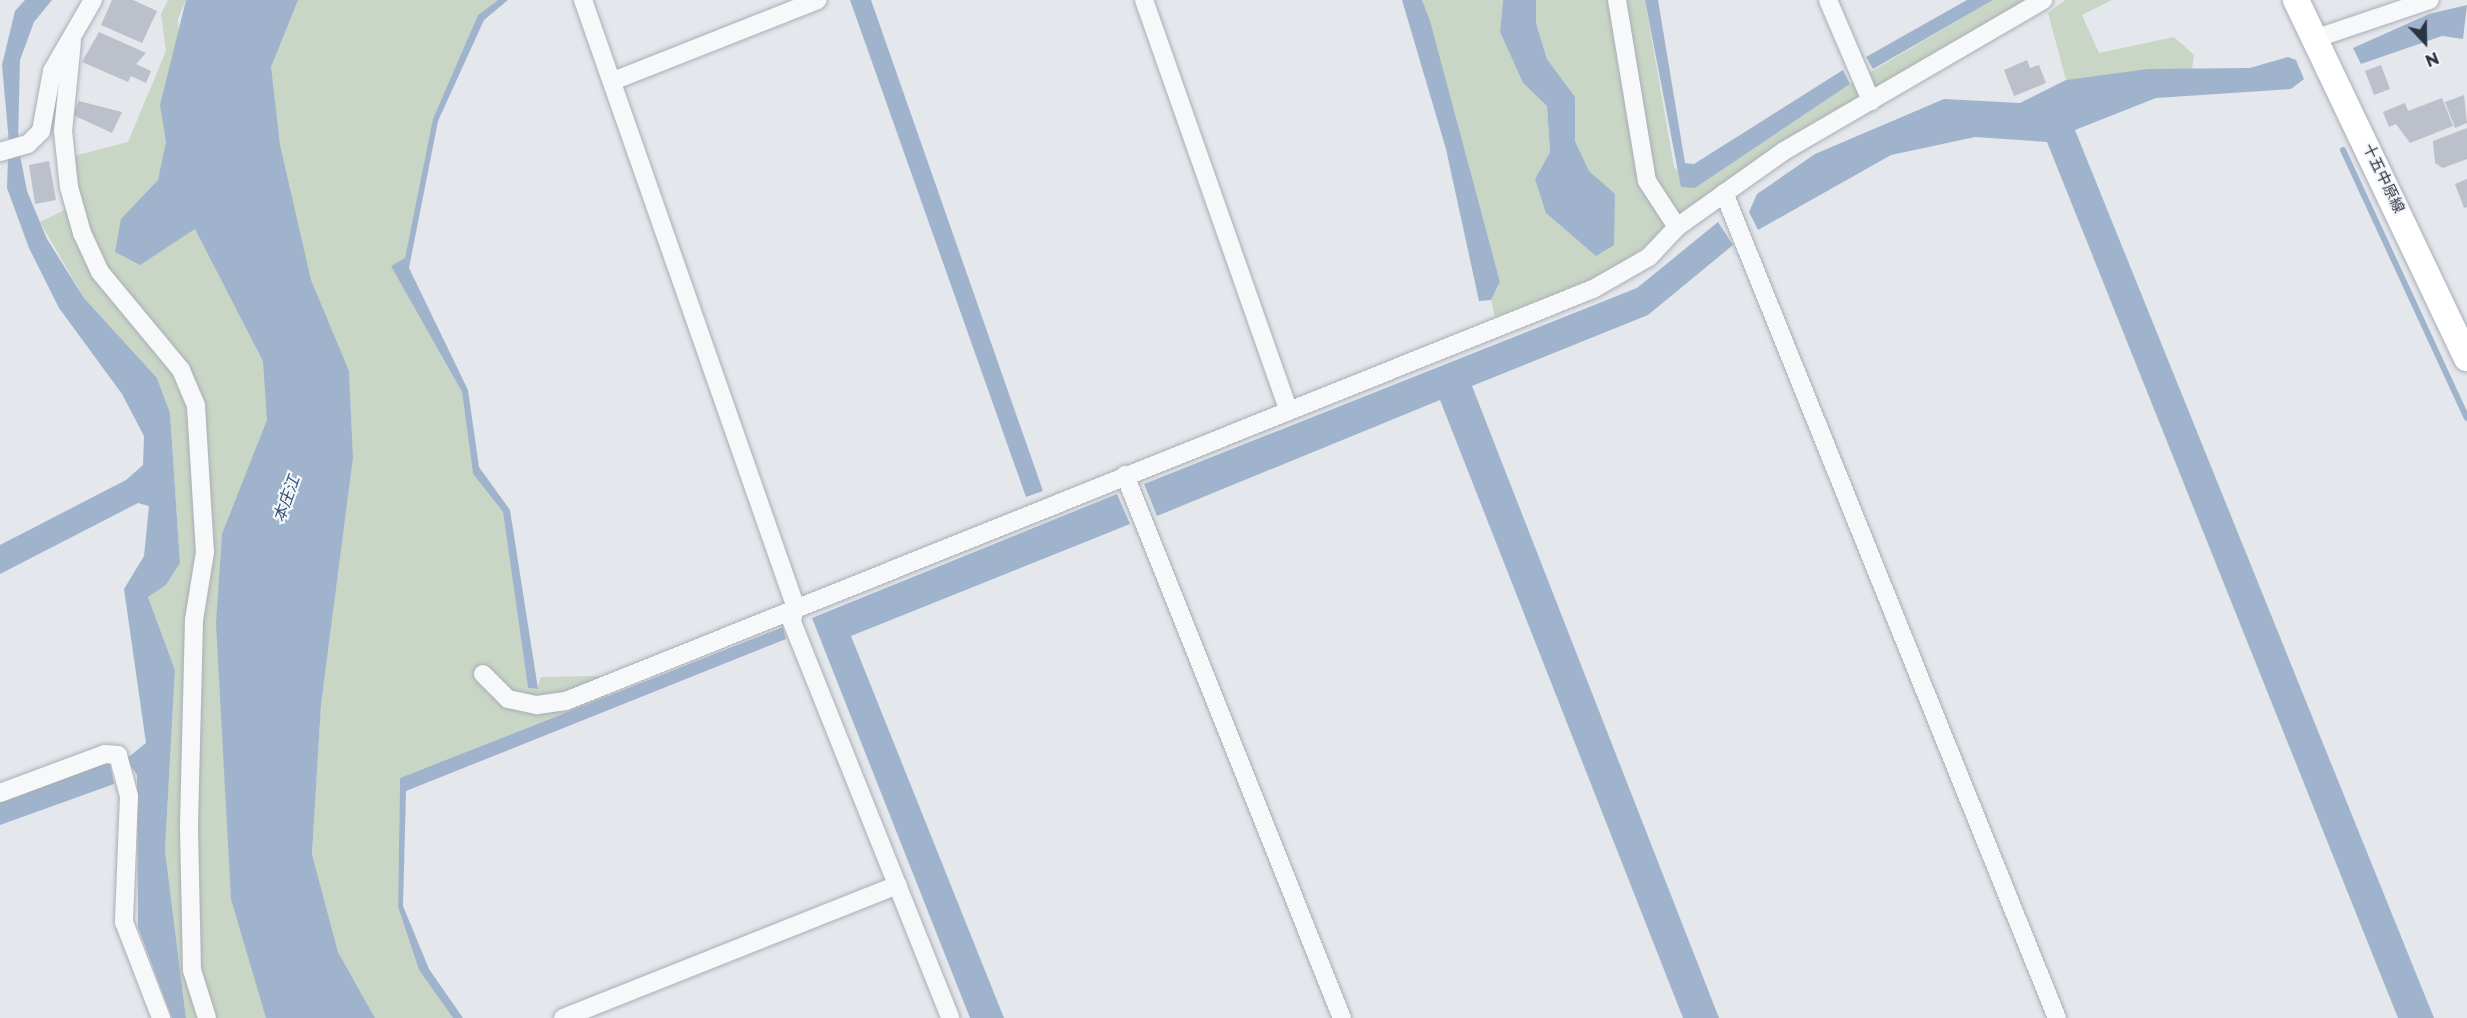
<!DOCTYPE html>
<html>
<head>
<meta charset="utf-8">
<style>
  body { margin:0 }
  #map { position:relative; width:2467px; height:1018px; overflow:hidden; background:#e4e7ec; font-family:Montserrat,"Noto Sans JP",sans-serif }
  div>[style] { position:absolute }
  .green>* { inset:0; background:#c9d6c5 }
  .water>* { inset:0; background:#9fb4cc }
  .stream>* { height:6px; margin:-3px; padding:0 3px; transform-origin:3px; border-radius:3px; background:#9fb4cc }
  .building>* { inset:0; background:#bbc0ca }
  .roads { filter:drop-shadow(0 0 2px #a9aeb7) drop-shadow(0 0 2px #a9aeb7) }
  .minor>* { height:18px; margin:-9px; padding:0 9px; transform-origin:9px; border-radius:9px; background:#f7f8fa }
  .secondary>* { height:26px; margin:-13px; padding:0 13px; transform-origin:13px; border-radius:13px; background:#fff }
  span { translate:-50% -50%; white-space:nowrap; text-align:center; line-height:1.15; -webkit-text-stroke:4.5px #f4f6f9; paint-order:stroke }
  .street-label { font-size:15px; color:#2b3445 }
  .water-label { font-size:16px; color:#34527a; font-style:italic }
  .north { position:absolute; left:2395px; top:12px; width:60px; height:60px; -webkit-text-stroke:4px #f4f6f9; paint-order:stroke; rotate:158deg; font-size:16px; font-weight:700; line-height:24px; text-align:center; color:#2b3445 }
  .north::after { content:''; display:block; margin:auto; width:21px; height:27px; background:#2b3445; clip-path:polygon(50% 0,100% 100%,50% 72%,0 100%) }
</style>
</head>
<body>
<div id="map">
  <div class="green">
    <div style="clip-path:polygon(168px 0,186px 0,178px 19px,187px 204px,282px 360px,305px 1018px,186px 1018px,165px 850px,175px 670px,148px 597px,166px 585px,180px 563px,170px 413px,157px 378px,84px 298px,40px 222px,79px 203px,74px 156px,128px 142px,166px 51px,161px 14px)"></div>
    <div style="clip-path:polygon(270px 0,498px 0,478px 15px,434px 119px,405px 259px,392px 266px,462px 392px,473px 474px,503px 512px,528px 688px,537px 689px,541px 677px,598px 676px,608px 696px,400px 778px,398px 907px,419px 970px,453px 1018px,375px 1018px,338px 952px,312px 854px,321px 705px,353px 458px,349px 371px,243px 143px)"></div>
    <div style="clip-path:polygon(1422px 0,1503px 0,1500px 32px,1523px 83px,1547px 106px,1550px 152px,1535px 179px,1615px 195px,1589px 171px,1575px 141px,1575px 97px,1547px 59px,1536px 23px,1536px 0,1645px 0,1674px 167px,1695px 188px,1850px 84px,1993px 0,2028px 0,1740px 171px,1615px 270px,1495px 317px,1491px 300px,1500px 282px)"></div>
    <div style="clip-path:polygon(2065px 0,2112px 0,2082px 15px,2099px 53px,2174px 37px,2194px 55px,2192px 69px,2066px 80px,2048px 13px)"></div>
  </div>
  <div class="water">
    <div style="clip-path:polygon(25px 0,52px 0,34px 22px,20px 60px,18px 143px,9px 143px,2px 65px,15px 11px)"></div>
    <div style="clip-path:polygon(186px 0,298px 0,271px 67px,280px 145px,311px 280px,349px 371px,353px 458px,321px 705px,312px 854px,338px 952px,375px 1018px,266px 1018px,231px 899px,216px 623px,222px 534px,267px 420px,263px 361px,195px 229px,140px 265px,115px 252px,121px 219px,158px 180px,166px 142px,160px 105px)"></div>
    <div style="clip-path:polygon(498px 0,508px 0,484px 20px,438px 121px,409px 268px,468px 390px,479px 467px,510px 510px,538px 689px,528px 688px,503px 512px,473px 474px,462px 392px,391px 266px,405px 258px,433px 119px,478px 15px)"></div>
    <div style="clip-path:polygon(850px 0,871px 0,1043px 491px,1026px 497px)"></div>
    <div style="clip-path:polygon(1402px 0,1422px 0,1430px 21px,1500px 282px,1491px 300px,1479px 301px,1446px 149px)"></div>
    <div style="clip-path:polygon(1503px 0,1536px 0,1536px 23px,1547px 59px,1575px 97px,1575px 141px,1589px 171px,1615px 194px,1614px 245px,1596px 256px,1546px 213px,1535px 179px,1550px 152px,1547px 106px,1523px 83px,1500px 32px)"></div>
    <div style="clip-path:polygon(1645px 0,1658px 0,1685px 163px,1694px 164px,1843px 70px,1850px 84px,1695px 188px,1681px 187px)"></div>
    <div style="clip-path:polygon(1967px 0,1993px 0,1873px 69px,1866px 57px)"></div>
    <div style="clip-path:polygon(2467px 5px,2463px 39px,2442px 36px,2361px 64px,2353px 48px,2429px 14px)"></div>
    <div style="clip-path:polygon(2288px 57px,2296px 60px,2304px 79px,2291px 89px,2156px 98px,2075px 130px,2434px 1018px,2398px 1018px,2047px 142px,1975px 137px,1891px 155px,1758px 230px,1749px 212px,1757px 194px,1815px 154px,1944px 99px,2020px 103px,2066px 80px,2148px 69px,2250px 68px)"></div>
    <div style="clip-path:polygon(20px 155px,27px 191px,47px 239px,84px 298px,157px 378px,170px 413px,180px 563px,166px 585px,148px 597px,175px 670px,165px 850px,186px 1018px,172px 1018px,138px 927px,137px 775px,126px 759px,146px 743px,124px 589px,144px 556px,149px 506px,138px 503px,0 574px,0 545px,126px 480px,143px 465px,144px 436px,122px 394px,59px 308px,29px 248px,7px 188px,8px 158px)"></div>
    <div style="clip-path:polygon(1718px 222px,1733px 245px,1648px 315px,1472px 386px,1719px 1018px,1683px 1018px,1440px 400px,1157px 516px,1144px 484px,1637px 288px)"></div>
    <div style="clip-path:polygon(1117px 494px,1130px 524px,851px 636px,1004px 1018px,970px 1018px,812px 618px)"></div>
    <div style="clip-path:polygon(783px 627px,786px 639px,406px 791px,403px 906px,429px 969px,463px 1018px,453px 1018px,419px 970px,398px 907px,400px 778px)"></div>
    <div style="clip-path:polygon(109px 760px,114px 784px,0 825px,0 800px)"></div>
  </div>
  <div class="stream">
    <div style="left:2343px;top:150px;width:295px;rotate:65.2deg"></div>
  </div>
  <div class="building">
    <div style="clip-path:polygon(112px 0,133px 0,157px 11px,142px 43px,101px 25px)"></div>
    <div style="clip-path:polygon(99px 32px,146px 53px,136px 64px,151px 71px,146px 83px,131px 76px,128px 82px,82px 62px)"></div>
    <div style="clip-path:polygon(2027px 60px,2030px 68px,2039px 65px,2046px 83px,2014px 96px,2004px 70px)"></div>
    <div style="clip-path:polygon(2381px 65px,2390px 89px,2374px 95px,2365px 71px)"></div>
    <div style="clip-path:polygon(2464px 95px,2467px 123px,2455px 128px,2445px 102px)"></div>
    <div style="clip-path:polygon(2442px 98px,2453px 126px,2410px 143px,2396px 124px,2389px 127px,2383px 112px,2405px 103px,2408px 111px)"></div>
    <div style="clip-path:polygon(79px 101px,122px 112px,112px 133px,73px 115px)"></div>
    <div style="clip-path:polygon(2467px 128px,2467px 159px,2443px 168px,2435px 163px,2433px 141px)"></div>
    <div style="clip-path:polygon(49px 161px,56px 200px,35px 204px,29px 165px)"></div>
    <div style="clip-path:polygon(2467px 179px,2467px 207px,2464px 208px,2455px 184px)"></div>
  </div>
  <div class="roads">
    <div class="minor">
      <div style="left:583px;top:0;width:641px;rotate:70.69deg"></div>
      <div style="left:795px;top:605px;width:17px;rotate:100deg"></div>
      <div style="left:792px;top:622px;width:426px;rotate:68.2deg"></div>
      <div style="left:1144px;top:0;width:435px;rotate:70.6deg"></div>
      <div style="left:1617px;top:0;width:183px;rotate:80.6deg"></div>
      <div style="left:1647px;top:181px;width:55px;rotate:56.9deg"></div>
      <div style="left:1828px;top:0;width:110px;rotate:66.9deg"></div>
      <div style="left:2314px;top:39px;width:122px;rotate:-18.6deg"></div>
      <div style="left:72px;top:41px;width:90px;rotate:95.7deg"></div>
      <div style="left:63px;top:131px;width:56px;rotate:83.9deg"></div>
      <div style="left:69px;top:187px;width:48px;rotate:74.2deg"></div>
      <div style="left:82px;top:233px;width:43px;rotate:65.2deg"></div>
      <div style="left:100px;top:272px;width:127px;rotate:50.4deg"></div>
      <div style="left:181px;top:370px;width:39px;rotate:67deg"></div>
      <div style="left:196px;top:406px;width:146px;rotate:86.5deg"></div>
      <div style="left:205px;top:552px;width:69px;rotate:99.2deg"></div>
      <div style="left:194px;top:620px;width:208px;rotate:91.4deg"></div>
      <div style="left:189px;top:828px;width:142px;rotate:88.8deg"></div>
      <div style="left:192px;top:970px;width:50px;rotate:72.6deg"></div>
      <div style="left:613px;top:81px;width:220px;rotate:-21.6deg"></div>
      <div style="left:0;top:152px;width:29px;rotate:-16deg"></div>
      <div style="left:28px;top:144px;width:18px;rotate:-45deg"></div>
      <div style="left:41px;top:131px;width:61px;rotate:-79.6deg"></div>
      <div style="left:52px;top:71px;width:82px;rotate:-60deg"></div>
      <div style="left:1724px;top:193px;width:890px;rotate:68.02deg"></div>
      <div style="left:1125px;top:475px;width:585px;rotate:68.22deg"></div>
      <div style="left:483px;top:674px;width:35px;rotate:45deg"></div>
      <div style="left:508px;top:699px;width:30px;rotate:12deg"></div>
      <div style="left:537px;top:705px;width:29px;rotate:-8deg"></div>
      <div style="left:566px;top:701px;width:1107px;rotate:-21.86deg"></div>
      <div style="left:1593px;top:289px;width:64px;rotate:-29.7deg"></div>
      <div style="left:1649px;top:257px;width:41px;rotate:-47deg"></div>
      <div style="left:1677px;top:227px;width:131px;rotate:-35.4deg"></div>
      <div style="left:1784px;top:151px;width:300px;rotate:-30.2deg"></div>
      <div style="left:0;top:793px;width:112px;rotate:-20.4deg"></div>
      <div style="left:105px;top:754px;width:13px;rotate:4deg"></div>
      <div style="left:118px;top:755px;width:42px;rotate:75deg"></div>
      <div style="left:129px;top:796px;width:126px;rotate:92.3deg"></div>
      <div style="left:124px;top:922px;width:103px;rotate:68.9deg"></div>
      <div style="left:563px;top:1018px;width:360px;rotate:-21.7deg"></div>
    </div>
    <div class="secondary">
      <div style="left:2296px;top:0;width:397px;rotate:64.5deg"></div>
    </div>
  </div>
  <div class="street-label">
    <span style="left:2384px;top:178px;rotate:64deg">十五中原線</span>
  </div>
  <div class="water-label">
    <span style="left:287px;top:499px;rotate:-70deg">本庄江</span>
  </div>
  <div class="north">N</div>
</div>
</body>
</html>
